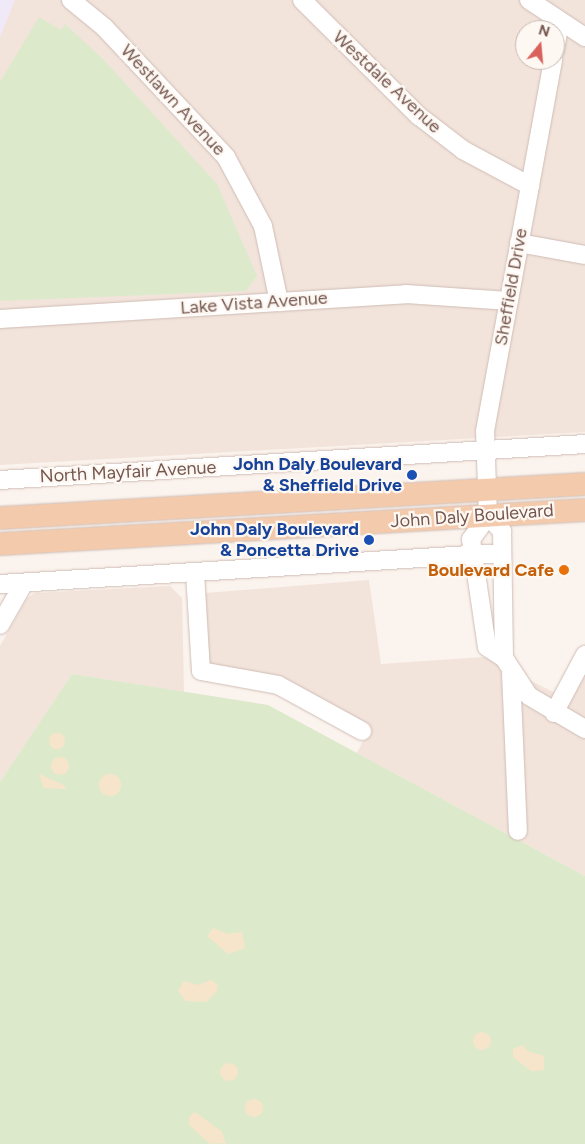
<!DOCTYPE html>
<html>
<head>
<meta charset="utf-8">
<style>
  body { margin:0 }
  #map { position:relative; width:585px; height:1144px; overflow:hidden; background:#fbf3ed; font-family:Figtree,sans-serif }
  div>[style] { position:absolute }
  .residential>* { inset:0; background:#f2e4db }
  .education>* { inset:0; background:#f0e9f8 }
  .green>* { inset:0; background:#dde9cb }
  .sand>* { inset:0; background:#f7e5cb }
  .round { border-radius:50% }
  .roads { filter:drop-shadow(0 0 1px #cfbcb5) drop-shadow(0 0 1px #cfbcb5) }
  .minor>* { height:18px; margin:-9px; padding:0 9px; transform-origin:9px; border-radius:9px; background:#fff }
  .major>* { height:22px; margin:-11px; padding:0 11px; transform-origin:11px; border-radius:11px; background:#f3cbac }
  .dots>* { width:14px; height:14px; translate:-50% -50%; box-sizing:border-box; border:2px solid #fef8f3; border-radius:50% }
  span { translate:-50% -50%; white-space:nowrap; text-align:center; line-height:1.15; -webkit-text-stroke:4.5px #fef8f3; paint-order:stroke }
  .street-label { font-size:18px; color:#755750 }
  .transit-label { font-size:18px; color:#164399; font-weight:700 }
  .right { translate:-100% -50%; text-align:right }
  .food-label { font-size:18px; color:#c56008; font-weight:700 }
  .north { position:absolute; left:515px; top:20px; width:50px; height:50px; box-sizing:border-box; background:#fef8f3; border:1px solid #c7b8b2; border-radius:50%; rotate:17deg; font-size:14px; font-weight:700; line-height:20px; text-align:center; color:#755750 }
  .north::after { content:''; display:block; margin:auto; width:18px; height:22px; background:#da625d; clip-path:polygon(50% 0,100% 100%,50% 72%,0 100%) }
</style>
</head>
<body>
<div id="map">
  <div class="residential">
    <div style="clip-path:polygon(evenodd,0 0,585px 0,585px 432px,0 465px,0 0,525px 30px,555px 30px,555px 60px,525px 60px,525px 30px)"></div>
    <div style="clip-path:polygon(369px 580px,381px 664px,484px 657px,569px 700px,585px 673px,585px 876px,357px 753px,369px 729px,208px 666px,203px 643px,206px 593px)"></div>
    <div style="clip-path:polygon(170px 586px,182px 598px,184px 692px,72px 674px,0 782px,0 646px,27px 598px,35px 593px)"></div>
  </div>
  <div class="education">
    <div style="clip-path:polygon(0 0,15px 0,0 37px)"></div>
  </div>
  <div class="green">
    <div style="clip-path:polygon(39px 17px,61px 30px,65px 24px,103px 59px,217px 184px,257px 276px,246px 291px,0 301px,0 82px)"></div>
    <div style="clip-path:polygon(72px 674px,268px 705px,585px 876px,585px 1144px,0 1144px,0 782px)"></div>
  </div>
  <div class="sand">
    <div class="round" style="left:49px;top:733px;width:16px;height:16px"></div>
    <div class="round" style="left:51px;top:757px;width:18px;height:18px"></div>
    <div class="round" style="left:99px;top:774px;width:22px;height:22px"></div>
    <div style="clip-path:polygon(39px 774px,64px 785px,66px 789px,44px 788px)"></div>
    <div style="clip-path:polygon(213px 928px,228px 934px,242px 932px,245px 948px,228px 954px,207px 936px)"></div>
    <div style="clip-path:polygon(211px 980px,218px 985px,217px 991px,206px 1002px,186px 1001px,178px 991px,184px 981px,198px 985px)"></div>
    <div class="round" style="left:473px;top:1032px;width:18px;height:18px"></div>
    <div style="clip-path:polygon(523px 1045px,527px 1051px,544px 1056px,544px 1070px,531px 1071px,513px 1057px,513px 1049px)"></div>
    <div class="round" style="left:220px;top:1063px;width:18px;height:18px"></div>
    <div class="round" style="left:245px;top:1099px;width:18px;height:18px"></div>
    <div style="clip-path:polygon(195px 1112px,222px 1132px,226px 1143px,210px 1144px,189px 1125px,189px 1117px)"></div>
  </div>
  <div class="roads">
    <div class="minor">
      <div style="left:71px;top:0;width:43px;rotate:39.3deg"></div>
      <div style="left:104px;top:27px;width:178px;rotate:46.8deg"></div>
      <div style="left:226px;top:157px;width:78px;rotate:61.8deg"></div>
      <div style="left:263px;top:226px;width:78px;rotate:78.1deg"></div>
      <div style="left:302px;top:0;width:165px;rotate:44.8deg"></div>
      <div style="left:419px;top:116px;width:56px;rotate:37.7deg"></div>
      <div style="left:463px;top:150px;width:76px;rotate:28.2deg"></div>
      <div style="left:529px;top:0;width:67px;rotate:33.5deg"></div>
      <div style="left:555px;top:51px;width:30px;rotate:-81deg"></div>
      <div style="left:519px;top:243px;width:67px;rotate:10.3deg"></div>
      <div style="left:0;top:319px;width:407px;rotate:-3.5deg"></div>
      <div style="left:406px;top:294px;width:103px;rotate:3.9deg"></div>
      <div style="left:0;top:480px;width:586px;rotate:-3.52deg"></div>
      <div style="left:488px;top:516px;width:85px;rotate:-92deg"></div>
      <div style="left:485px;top:431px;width:377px;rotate:-79.6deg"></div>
      <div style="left:488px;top:516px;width:29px;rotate:126deg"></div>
      <div style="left:471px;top:539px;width:109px;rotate:81.6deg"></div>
      <div style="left:487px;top:647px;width:20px;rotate:33deg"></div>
      <div style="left:504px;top:658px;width:45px;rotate:56.7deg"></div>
      <div style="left:529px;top:696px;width:65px;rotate:30.5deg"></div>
      <div style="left:488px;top:516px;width:21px;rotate:47deg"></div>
      <div style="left:502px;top:531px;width:127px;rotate:89.1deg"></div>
      <div style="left:195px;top:573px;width:98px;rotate:86.5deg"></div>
      <div style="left:201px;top:671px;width:78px;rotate:10.3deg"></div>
      <div style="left:278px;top:685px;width:96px;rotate:28.7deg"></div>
      <div style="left:0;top:584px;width:503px;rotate:-3.53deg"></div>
      <div style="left:0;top:625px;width:48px;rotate:-60.3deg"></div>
      <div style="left:511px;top:673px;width:158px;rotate:87.5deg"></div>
      <div style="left:554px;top:713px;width:66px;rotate:-61.9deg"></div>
    </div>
    <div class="major">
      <div style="left:0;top:518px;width:586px;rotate:-3.33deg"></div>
      <div style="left:0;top:544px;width:586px;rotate:-3.33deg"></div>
    </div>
  </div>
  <div class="dots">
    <div style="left:412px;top:475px;background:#1a4fb4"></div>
    <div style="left:369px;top:540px;background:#1a4fb4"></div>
    <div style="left:564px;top:570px;background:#e8710a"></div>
  </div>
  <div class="street-label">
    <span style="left:387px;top:82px;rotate:43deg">Westdale Avenue</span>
    <span style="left:173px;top:100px;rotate:47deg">Westlawn Avenue</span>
    <span style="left:511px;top:287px;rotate:-80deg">Sheffield Drive</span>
    <span style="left:254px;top:303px;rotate:-4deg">Lake Vista Avenue</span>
    <span style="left:128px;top:472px;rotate:-3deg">North Mayfair Avenue</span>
    <span style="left:472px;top:516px;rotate:-4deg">John Daly Boulevard</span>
  </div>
  <div class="transit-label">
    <span class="right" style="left:402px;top:475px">John Daly Boulevard<br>&amp; Sheffield Drive</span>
    <span class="right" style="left:359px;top:540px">John Daly Boulevard<br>&amp; Poncetta Drive</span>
  </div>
  <div class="food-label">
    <span class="right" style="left:554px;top:570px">Boulevard Cafe</span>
  </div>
  <div class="north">N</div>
</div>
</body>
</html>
